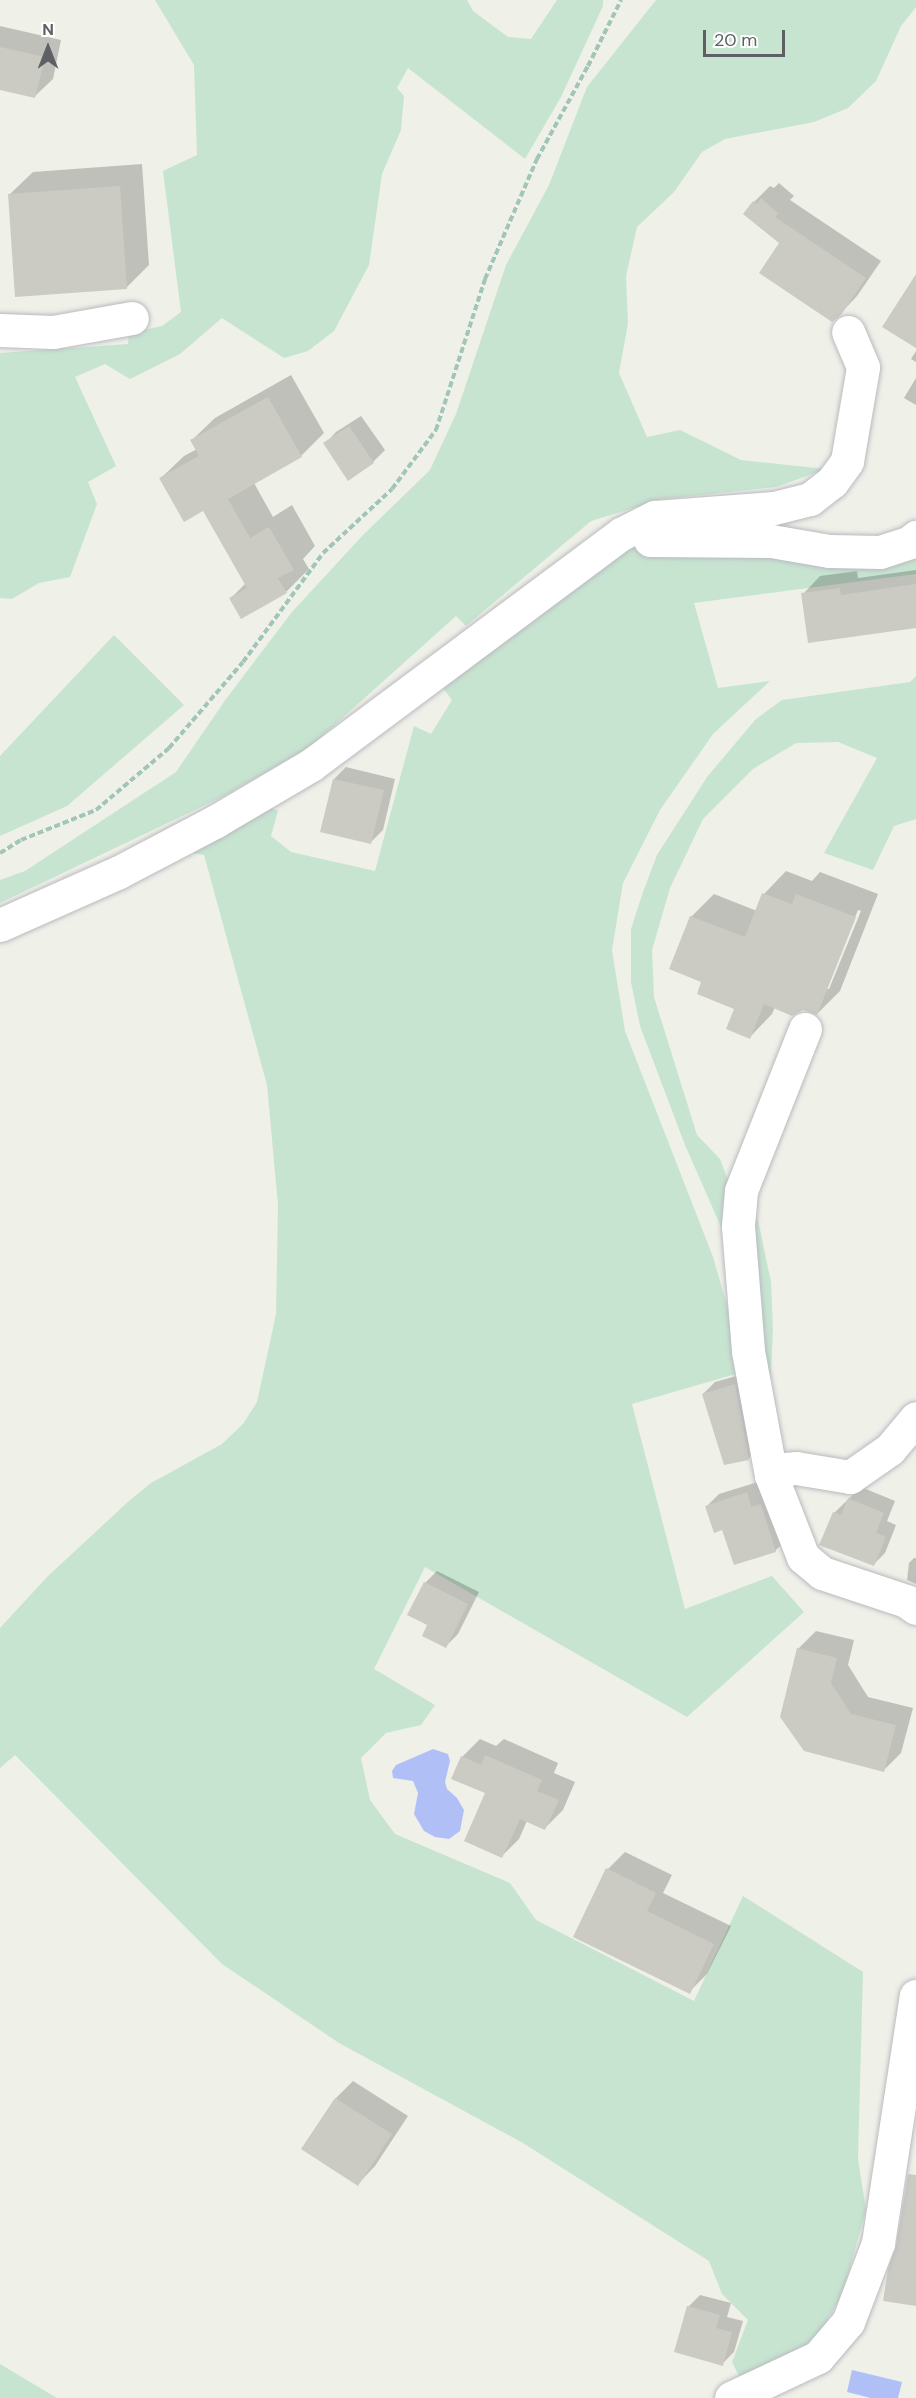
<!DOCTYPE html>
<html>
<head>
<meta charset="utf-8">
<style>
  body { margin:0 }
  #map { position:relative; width:916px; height:2398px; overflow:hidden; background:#eff0e8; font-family:"DM Sans",sans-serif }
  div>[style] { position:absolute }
  .green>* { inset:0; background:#c7e4d1 }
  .water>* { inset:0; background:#b0c0f7 }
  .shadow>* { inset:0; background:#0003 }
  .building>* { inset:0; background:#cbcbc4 }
  .path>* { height:4px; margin-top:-2px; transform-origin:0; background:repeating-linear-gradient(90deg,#a1c5b8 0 6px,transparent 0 9px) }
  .roads { filter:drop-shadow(0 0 2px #babac0) drop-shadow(0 0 2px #babac0) }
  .minor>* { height:33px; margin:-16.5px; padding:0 16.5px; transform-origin:16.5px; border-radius:16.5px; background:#fff }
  span { translate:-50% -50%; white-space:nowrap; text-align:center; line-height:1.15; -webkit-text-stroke:4.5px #fff; paint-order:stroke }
  .north { position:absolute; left:18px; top:18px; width:60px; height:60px; -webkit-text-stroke:4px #fff; paint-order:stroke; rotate:0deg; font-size:16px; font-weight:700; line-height:24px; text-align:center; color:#5f6066 }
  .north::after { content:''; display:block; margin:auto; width:21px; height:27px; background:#5f6066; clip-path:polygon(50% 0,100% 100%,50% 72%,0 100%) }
  .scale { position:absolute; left:703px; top:30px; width:82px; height:27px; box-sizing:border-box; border:3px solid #5f6066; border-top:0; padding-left:8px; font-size:18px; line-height:21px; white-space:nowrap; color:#5f6066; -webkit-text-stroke:4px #fff; paint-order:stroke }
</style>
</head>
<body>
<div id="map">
  <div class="green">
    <div style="clip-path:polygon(155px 0,467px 0,473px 11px,508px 37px,531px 39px,557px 0,603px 0,603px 6px,561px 97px,525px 159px,408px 68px,397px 88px,404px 96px,401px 130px,382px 174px,369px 265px,334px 331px,308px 351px,284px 358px,222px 318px,180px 354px,130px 379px,105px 364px,75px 377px,116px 466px,88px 482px,97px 504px,70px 577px,39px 583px,12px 599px,0 598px,0 353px,128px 344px,129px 333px,162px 326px,181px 312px,163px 171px,197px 155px,194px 65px)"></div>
    <div style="clip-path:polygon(656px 0,916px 0,916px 7px,901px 26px,876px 81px,848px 108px,814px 122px,725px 139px,702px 152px,674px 192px,637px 227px,626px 276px,628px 323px,619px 373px,647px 437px,680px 430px,741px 460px,826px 469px,776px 487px,663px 499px,591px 521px,466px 626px,456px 616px,310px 747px,224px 796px,0 903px,0 880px,25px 871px,176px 772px,226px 699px,292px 612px,363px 535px,430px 470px,456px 414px,506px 265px,549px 185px,587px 87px)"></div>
    <div style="clip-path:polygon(916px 543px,916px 574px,694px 603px,718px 688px,770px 681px,713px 734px,660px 810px,623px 883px,612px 950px,625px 1031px,713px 1257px,746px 1371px,632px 1404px,685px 1609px,772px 1576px,804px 1612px,687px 1717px,425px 1567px,374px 1669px,435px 1705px,421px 1725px,386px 1733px,361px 1758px,370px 1800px,395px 1834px,510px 1883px,536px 1920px,694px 2001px,743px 1896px,863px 1972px,858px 2159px,866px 2210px,843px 2293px,816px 2340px,740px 2378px,732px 2362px,748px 2320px,722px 2294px,709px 2261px,523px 2143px,339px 2043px,222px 1964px,15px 1755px,0 1768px,0 1628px,47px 1577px,130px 1500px,151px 1483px,222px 1444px,243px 1424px,257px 1402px,276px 1314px,278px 1205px,267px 1085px,204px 855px,181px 851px,268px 806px,278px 811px,271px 836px,291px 852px,375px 871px,414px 726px,431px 734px,452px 700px,443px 688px,596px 560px,634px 547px,701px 544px)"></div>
    <div style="clip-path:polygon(114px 635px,184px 705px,67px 806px,0 836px,0 756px)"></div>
    <div style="clip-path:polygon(916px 676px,916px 819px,894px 826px,873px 870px,824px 853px,877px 758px,838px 742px,796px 743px,753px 769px,703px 819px,670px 888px,652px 950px,654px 997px,697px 1135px,720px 1159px,732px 1191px,736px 1261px,685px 1145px,640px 1026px,631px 982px,631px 929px,643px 892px,657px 855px,707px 777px,756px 719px,782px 700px,910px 682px)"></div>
    <div style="clip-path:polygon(745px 1210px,758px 1220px,771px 1282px,773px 1329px,770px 1391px)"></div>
    <div style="clip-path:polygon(0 2364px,57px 2398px,0 2398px)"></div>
  </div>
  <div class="water">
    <div style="clip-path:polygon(433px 1749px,448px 1754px,450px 1761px,445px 1782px,447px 1789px,457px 1798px,464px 1810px,460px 1831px,449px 1839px,435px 1837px,424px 1831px,414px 1814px,418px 1793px,413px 1781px,393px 1778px,392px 1771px,396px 1765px)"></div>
    <div style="clip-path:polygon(852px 2370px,902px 2382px,898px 2398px,871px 2398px,847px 2392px)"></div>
  </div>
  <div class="shadow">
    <div style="clip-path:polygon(0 26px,61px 40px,53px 79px,35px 96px,0 89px)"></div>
    <div style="clip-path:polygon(142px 164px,149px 265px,126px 288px,10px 194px,33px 172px)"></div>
    <div style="clip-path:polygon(779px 183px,794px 196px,790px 200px,881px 261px,857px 296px,840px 314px,781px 243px,754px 202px,770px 186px,774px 188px)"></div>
    <div style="clip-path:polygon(916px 351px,916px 362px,911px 359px)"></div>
    <div style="clip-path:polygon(291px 375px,324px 433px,301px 456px,254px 483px,273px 517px,292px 505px,315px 546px,303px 559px,309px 569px,286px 592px,231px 598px,246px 583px,204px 509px,161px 478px,184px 456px,197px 449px,192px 440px,215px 418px)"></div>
    <div style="clip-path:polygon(916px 378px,916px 405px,904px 398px)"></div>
    <div style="clip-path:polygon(361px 416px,385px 450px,373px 462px,325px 444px,336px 432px)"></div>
    <div style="clip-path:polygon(916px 570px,916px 626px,803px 594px,820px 576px,857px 571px,858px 578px)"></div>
    <div style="clip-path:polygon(346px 767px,395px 779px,383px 830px,371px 842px,334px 779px)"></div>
    <div style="clip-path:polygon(evenodd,786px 871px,812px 881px,820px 872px,878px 894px,840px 991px,817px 1014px,803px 1009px,775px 1007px,772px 1014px,750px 1037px,736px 1008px,703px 981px,691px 917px,714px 894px,757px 911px,764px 894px,786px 871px,858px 910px,861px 911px,829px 989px,826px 989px,858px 910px)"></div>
    <div style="clip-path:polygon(747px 1373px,760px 1447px,748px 1459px,703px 1394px,715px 1382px)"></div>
    <div style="clip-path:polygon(758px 1482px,787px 1539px,775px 1551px,723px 1528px,707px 1506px,719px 1494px)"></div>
    <div style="clip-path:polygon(861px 1487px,895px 1501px,887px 1521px,896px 1525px,885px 1553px,873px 1565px,834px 1513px)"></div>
    <div style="clip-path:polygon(914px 1558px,916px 1558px,916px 1584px,907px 1580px,909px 1563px)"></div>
    <div style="clip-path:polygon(437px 1571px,479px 1592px,458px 1634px,446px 1646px,429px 1624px,425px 1583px)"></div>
    <div style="clip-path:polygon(816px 1631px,854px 1640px,848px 1665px,868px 1697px,913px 1708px,901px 1753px,884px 1770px,798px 1649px)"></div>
    <div style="clip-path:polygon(480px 1739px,496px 1746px,504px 1739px,558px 1763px,554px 1773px,575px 1782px,563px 1810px,545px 1828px,527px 1821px,519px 1839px,502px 1856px,487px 1793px,462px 1757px)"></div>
    <div style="clip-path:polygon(625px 1852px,672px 1875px,663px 1893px,731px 1926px,707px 1974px,689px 1992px,608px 1869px)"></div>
    <div style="clip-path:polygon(353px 2081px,408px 2116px,375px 2166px,358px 2184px,336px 2098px)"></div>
    <div style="clip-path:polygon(700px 2295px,731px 2303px,727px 2317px,743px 2321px,734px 2352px,722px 2364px,688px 2307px)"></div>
  </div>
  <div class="building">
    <div style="clip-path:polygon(0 47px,45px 57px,35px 98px,0 90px)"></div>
    <div style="clip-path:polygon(120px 186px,127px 289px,15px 297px,8px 194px)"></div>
    <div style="clip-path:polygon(761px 198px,778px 213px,775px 217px,866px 278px,841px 315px,832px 322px,759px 273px,779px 243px,743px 214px,753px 201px,757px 204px)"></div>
    <div style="clip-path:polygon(916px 274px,916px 348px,882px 327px)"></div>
    <div style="clip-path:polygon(268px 397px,302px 457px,228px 499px,250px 538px,269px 527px,294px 570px,278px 578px,287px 593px,241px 619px,229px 598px,247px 588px,203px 511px,184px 522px,159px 478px,199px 456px,190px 440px)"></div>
    <div style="clip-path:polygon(349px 426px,374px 463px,348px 481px,323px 443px)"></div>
    <div style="clip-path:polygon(916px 584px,916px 628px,808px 643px,801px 593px,840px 588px,841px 595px)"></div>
    <div style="clip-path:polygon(333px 779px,384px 790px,371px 844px,320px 832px)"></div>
    <div style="clip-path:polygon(762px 893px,792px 904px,796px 894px,856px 917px,817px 1015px,803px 1010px,792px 1016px,764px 1004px,750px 1039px,726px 1029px,734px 1009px,697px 994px,701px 982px,669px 969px,690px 916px,745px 937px)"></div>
    <div style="clip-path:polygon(735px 1384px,749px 1460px,724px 1465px,702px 1394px)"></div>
    <div style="clip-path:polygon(747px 1492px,751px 1507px,761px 1504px,776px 1552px,734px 1565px,722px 1530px,714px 1533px,705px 1506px)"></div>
    <div style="clip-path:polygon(848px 1498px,884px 1513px,876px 1533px,886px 1537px,874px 1566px,819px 1545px,833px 1512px,841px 1515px)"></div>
    <div style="clip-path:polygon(424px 1582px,468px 1604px,446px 1648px,422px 1636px,427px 1625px,407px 1615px)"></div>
    <div style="clip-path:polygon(797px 1648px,837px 1658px,831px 1683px,851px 1714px,896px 1725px,884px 1772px,804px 1751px,780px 1717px)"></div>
    <div style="clip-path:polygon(485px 1755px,542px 1780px,537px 1791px,559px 1800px,545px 1830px,520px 1819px,502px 1858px,464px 1841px,485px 1793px,451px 1779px,461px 1756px,481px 1765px)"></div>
    <div style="clip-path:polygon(606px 1868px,656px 1893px,647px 1911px,714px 1944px,690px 1994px,573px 1937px)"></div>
    <div style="clip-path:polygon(335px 2098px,392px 2134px,358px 2186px,301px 2149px)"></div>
    <div style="clip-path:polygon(908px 2174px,916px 2175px,916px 2306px,883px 2301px,888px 2269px,896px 2246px)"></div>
    <div style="clip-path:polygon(687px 2306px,720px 2315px,716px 2328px,732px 2332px,723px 2366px,674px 2352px)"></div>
  </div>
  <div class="path">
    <div style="left:0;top:853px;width:25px;rotate:-32deg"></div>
    <div style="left:21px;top:840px;width:81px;rotate:-21.8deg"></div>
    <div style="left:96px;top:810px;width:96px;rotate:-40.3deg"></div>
    <div style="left:169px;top:748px;width:113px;rotate:-49.3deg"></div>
    <div style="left:243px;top:662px;width:135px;rotate:-53.7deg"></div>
    <div style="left:323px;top:553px;width:94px;rotate:-42.8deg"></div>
    <div style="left:392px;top:489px;width:74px;rotate:-53.3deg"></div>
    <div style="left:436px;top:430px;width:159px;rotate:-72deg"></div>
    <div style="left:485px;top:279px;width:131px;rotate:-66.6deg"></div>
    <div style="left:537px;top:159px;width:106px;rotate:-61.3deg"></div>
    <div style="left:588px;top:66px;width:74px;rotate:-63.4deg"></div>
  </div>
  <div class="roads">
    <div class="minor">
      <div style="left:0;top:330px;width:53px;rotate:2.2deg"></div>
      <div style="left:53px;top:332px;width:80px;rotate:-10deg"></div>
      <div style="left:650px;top:540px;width:121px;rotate:0.5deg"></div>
      <div style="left:771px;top:541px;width:59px;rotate:9.8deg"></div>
      <div style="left:829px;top:551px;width:51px;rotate:1.1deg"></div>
      <div style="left:880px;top:552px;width:32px;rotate:-18deg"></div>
      <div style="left:910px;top:542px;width:8px;rotate:-40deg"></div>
      <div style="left:0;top:925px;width:130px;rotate:-24deg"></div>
      <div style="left:119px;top:872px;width:110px;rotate:-27.7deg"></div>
      <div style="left:216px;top:821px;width:110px;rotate:-30.5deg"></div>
      <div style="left:311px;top:765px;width:387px;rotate:-36.7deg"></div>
      <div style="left:621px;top:534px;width:38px;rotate:-27deg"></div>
      <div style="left:655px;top:517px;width:119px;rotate:-4.3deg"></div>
      <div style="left:774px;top:508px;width:37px;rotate:-14deg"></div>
      <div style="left:810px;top:499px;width:28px;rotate:-38deg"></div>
      <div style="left:832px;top:482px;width:26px;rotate:-54deg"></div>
      <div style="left:847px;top:461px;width:95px;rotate:-80.3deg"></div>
      <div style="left:863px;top:367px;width:38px;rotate:-113deg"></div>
      <div style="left:805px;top:1029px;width:174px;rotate:111.6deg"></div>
      <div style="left:741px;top:1191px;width:35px;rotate:95deg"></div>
      <div style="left:738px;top:1226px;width:125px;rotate:85.4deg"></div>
      <div style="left:748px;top:1351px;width:126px;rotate:79.5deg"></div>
      <div style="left:771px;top:1475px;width:88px;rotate:68.7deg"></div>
      <div style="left:803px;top:1557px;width:25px;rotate:40deg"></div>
      <div style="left:822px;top:1573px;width:89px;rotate:18.4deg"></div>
      <div style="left:906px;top:1601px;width:12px;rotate:35deg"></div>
      <div style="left:771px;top:1475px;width:13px;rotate:-27deg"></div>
      <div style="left:783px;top:1469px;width:13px;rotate:-4deg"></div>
      <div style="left:796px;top:1468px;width:55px;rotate:9.5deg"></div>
      <div style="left:850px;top:1477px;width:49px;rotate:-35deg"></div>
      <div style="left:890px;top:1449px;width:40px;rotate:-50deg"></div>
      <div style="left:731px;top:2398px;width:96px;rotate:-25.2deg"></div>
      <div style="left:818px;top:2357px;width:46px;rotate:-49.4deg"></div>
      <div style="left:848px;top:2322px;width:85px;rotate:-69.2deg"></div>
      <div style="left:878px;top:2243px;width:250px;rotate:-81.3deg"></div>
    </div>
  </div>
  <div class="north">N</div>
  <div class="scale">20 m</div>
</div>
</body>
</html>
